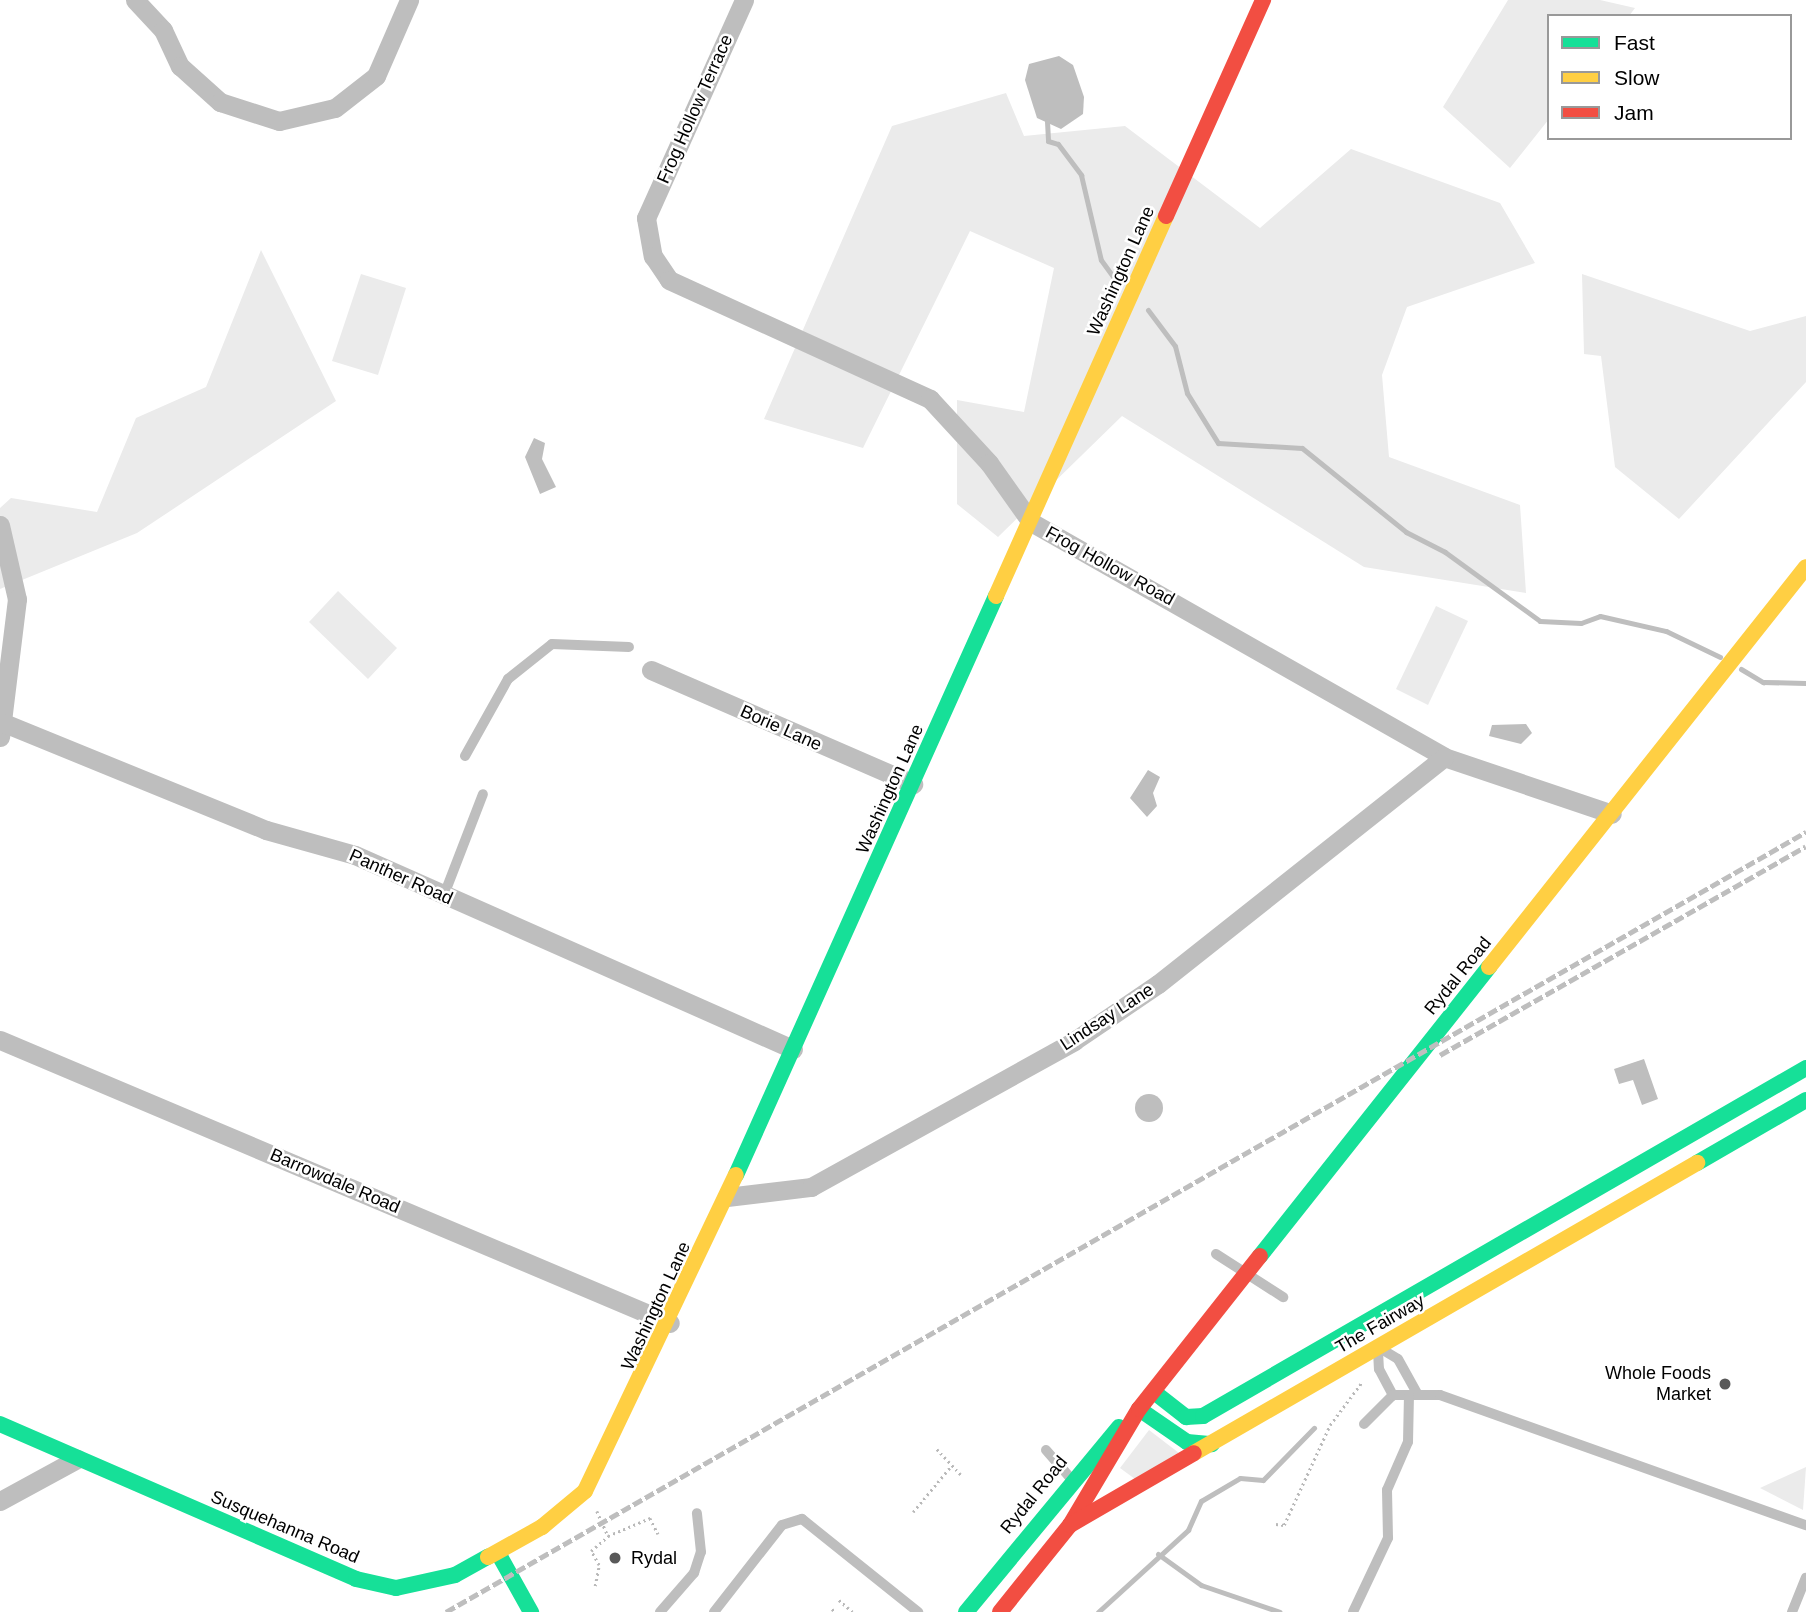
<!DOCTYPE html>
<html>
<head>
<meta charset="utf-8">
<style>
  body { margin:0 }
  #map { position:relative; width:1806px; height:1612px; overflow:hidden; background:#fff; font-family:Arial,sans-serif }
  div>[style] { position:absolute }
  .green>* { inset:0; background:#ebebeb }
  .water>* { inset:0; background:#bebebe }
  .round { border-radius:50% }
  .stream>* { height:5px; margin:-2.5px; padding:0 2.5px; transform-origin:2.5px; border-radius:2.5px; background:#bebebe }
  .path>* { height:2.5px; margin-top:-1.25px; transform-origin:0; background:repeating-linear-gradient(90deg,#b9b9b9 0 2px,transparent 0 5.5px) }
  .lane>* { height:10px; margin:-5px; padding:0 5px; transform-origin:5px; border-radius:5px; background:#bebebe }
  .street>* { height:19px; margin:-9.5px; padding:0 9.5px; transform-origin:9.5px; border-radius:9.5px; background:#bebebe }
  .fast>* { height:16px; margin:-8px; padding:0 8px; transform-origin:8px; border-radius:8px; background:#16e098 }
  .slow>* { height:16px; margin:-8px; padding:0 8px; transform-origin:8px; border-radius:8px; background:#ffcf43 }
  .jam>* { height:16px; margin:-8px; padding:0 8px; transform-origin:8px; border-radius:8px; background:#f24e42 }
  .rail>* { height:5px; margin-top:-2.5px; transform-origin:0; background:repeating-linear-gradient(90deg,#bebebe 0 10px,transparent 0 13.5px) }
  .dots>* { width:19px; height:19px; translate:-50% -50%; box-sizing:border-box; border:4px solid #fff; border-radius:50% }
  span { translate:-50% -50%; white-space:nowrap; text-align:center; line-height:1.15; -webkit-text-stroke:5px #fff; paint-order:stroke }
  .street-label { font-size:18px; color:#000 }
  .poi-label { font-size:18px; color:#000 }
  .right { translate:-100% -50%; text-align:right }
  .left { translate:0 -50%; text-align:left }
  .legend { position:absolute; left:1547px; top:14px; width:245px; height:126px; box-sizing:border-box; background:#fff; border:2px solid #999; margin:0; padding:9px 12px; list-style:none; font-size:21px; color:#000 }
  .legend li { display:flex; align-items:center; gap:14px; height:35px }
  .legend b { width:35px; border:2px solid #999 }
</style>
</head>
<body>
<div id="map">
  <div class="green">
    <div style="clip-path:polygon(1508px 0,1600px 0,1635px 8px,1629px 16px,1549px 16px,1549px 119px,1510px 168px,1443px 107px)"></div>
    <div style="clip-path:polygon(1006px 93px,1024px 136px,1125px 126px,1260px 228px,1351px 149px,1500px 203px,1535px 263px,1407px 307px,1382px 375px,1389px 457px,1520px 505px,1526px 593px,1364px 567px,1122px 416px,998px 537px,957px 504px,957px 400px,1024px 412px,1054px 268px,970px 231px,863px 448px,764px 419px,892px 126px)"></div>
    <div style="clip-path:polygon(261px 250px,336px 401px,137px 533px,0 589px,0 508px,11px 498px,97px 512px,136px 418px,206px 387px)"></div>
    <div style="clip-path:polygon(361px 274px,406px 288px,378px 375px,332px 361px)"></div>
    <div style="clip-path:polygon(1582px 274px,1750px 331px,1806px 316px,1806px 382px,1679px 519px,1615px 467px,1601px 356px,1584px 354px)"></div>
    <div style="clip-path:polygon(338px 591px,397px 648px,368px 679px,309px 622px)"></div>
    <div style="clip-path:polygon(1436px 606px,1468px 621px,1428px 705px,1396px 689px)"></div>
    <div style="clip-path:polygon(1149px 1430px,1179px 1453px,1135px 1479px,1120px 1468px)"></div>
    <div style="clip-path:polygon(1806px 1467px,1803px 1510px,1760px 1488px)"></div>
  </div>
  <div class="water">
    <div style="clip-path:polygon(1059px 56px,1073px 65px,1084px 97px,1083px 114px,1061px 129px,1037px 118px,1025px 80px,1029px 64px)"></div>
    <div style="clip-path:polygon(534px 438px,545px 443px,542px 459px,556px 487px,540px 494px,525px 457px)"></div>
    <div style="clip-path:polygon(1526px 724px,1532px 733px,1521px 744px,1489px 736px,1492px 725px)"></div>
    <div style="clip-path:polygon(1148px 770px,1160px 777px,1153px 793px,1157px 806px,1147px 817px,1130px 798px)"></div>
    <div style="clip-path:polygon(1644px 1059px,1658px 1099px,1642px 1105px,1633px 1080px,1619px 1084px,1614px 1069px)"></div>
    <div class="round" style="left:1135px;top:1094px;width:28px;height:28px"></div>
  </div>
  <div class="stream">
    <div style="left:1047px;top:121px;width:20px;rotate:87deg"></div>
    <div style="left:1048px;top:141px;width:10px;rotate:17deg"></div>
    <div style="left:1058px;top:144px;width:39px;rotate:53deg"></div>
    <div style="left:1081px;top:175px;width:87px;rotate:76.8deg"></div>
    <div style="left:1101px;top:260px;width:26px;rotate:54deg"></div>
    <div style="left:1148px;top:310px;width:45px;rotate:53.1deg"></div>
    <div style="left:1175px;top:346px;width:49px;rotate:75.7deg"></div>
    <div style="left:1187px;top:393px;width:59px;rotate:58.2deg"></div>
    <div style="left:1218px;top:443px;width:84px;rotate:3.4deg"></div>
    <div style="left:1302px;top:448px;width:134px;rotate:38.9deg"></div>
    <div style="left:1406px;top:532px;width:44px;rotate:27.1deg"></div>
    <div style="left:1445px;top:552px;width:117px;rotate:36deg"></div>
    <div style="left:1540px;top:621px;width:41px;rotate:2.8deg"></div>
    <div style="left:1581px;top:623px;width:20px;rotate:-20deg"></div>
    <div style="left:1600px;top:616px;width:68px;rotate:12.8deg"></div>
    <div style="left:1666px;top:631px;width:60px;rotate:25.7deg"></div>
    <div style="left:1741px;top:669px;width:26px;rotate:31deg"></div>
    <div style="left:1763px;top:682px;width:43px;rotate:1.3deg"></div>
    <div style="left:1158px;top:1554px;width:53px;rotate:35.8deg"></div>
    <div style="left:1201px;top:1585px;width:83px;rotate:18.9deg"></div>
    <div style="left:1098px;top:1612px;width:122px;rotate:-42.3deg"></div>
    <div style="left:1188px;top:1530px;width:32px;rotate:-66deg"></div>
    <div style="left:1201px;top:1501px;width:45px;rotate:-30.5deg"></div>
    <div style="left:1240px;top:1478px;width:23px;rotate:5deg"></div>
    <div style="left:1263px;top:1480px;width:73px;rotate:-45.6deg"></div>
  </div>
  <div class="path">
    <div style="left:937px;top:1449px;width:35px;rotate:47deg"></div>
    <div style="left:597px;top:1511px;width:27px;rotate:66deg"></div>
    <div style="left:913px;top:1512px;width:60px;rotate:-50.4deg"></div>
    <div style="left:1276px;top:1524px;width:8px;rotate:7deg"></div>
    <div style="left:1284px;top:1525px;width:110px;rotate:-65.3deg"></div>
    <div style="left:1330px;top:1425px;width:54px;rotate:-53.3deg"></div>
    <div style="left:595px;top:1586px;width:21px;rotate:-79deg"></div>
    <div style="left:599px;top:1565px;width:16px;rotate:-120deg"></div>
    <div style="left:591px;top:1551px;width:23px;rotate:-41deg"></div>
    <div style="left:608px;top:1536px;width:46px;rotate:-23.2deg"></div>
    <div style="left:650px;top:1518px;width:18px;rotate:63deg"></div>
    <div style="left:839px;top:1600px;width:18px;rotate:41deg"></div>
    <div style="left:832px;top:1609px;width:5px;rotate:37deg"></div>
  </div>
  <div class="lane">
    <div style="left:465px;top:756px;width:88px;rotate:-60.8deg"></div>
    <div style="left:508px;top:679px;width:56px;rotate:-38.5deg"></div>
    <div style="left:552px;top:644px;width:77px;rotate:2.2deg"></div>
    <div style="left:444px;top:895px;width:108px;rotate:-68.9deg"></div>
    <div style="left:1216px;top:1254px;width:80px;rotate:32.7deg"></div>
    <div style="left:1383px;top:1350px;width:17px;rotate:31deg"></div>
    <div style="left:1398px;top:1359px;width:41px;rotate:60.9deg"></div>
    <div style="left:1378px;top:1351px;width:18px;rotate:87deg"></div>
    <div style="left:1379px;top:1369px;width:30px;rotate:62deg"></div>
    <div style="left:1364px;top:1424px;width:41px;rotate:-45deg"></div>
    <div style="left:1393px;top:1395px;width:47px"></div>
    <div style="left:1440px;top:1395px;width:388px;rotate:19.6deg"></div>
    <div style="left:1046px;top:1450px;width:41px;rotate:48.9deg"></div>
    <div style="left:660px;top:1612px;width:52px;rotate:-48.9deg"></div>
    <div style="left:694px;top:1573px;width:22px;rotate:-72deg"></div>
    <div style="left:701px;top:1552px;width:39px;rotate:-96deg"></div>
    <div style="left:714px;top:1612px;width:110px;rotate:-52deg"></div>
    <div style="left:782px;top:1525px;width:21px;rotate:-17deg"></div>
    <div style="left:802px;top:1519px;width:149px;rotate:38.7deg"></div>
    <div style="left:1353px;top:1612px;width:82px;rotate:-64.7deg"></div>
    <div style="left:1388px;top:1538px;width:48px;rotate:-91.2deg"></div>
    <div style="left:1387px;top:1490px;width:52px;rotate:-66.4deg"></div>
    <div style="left:1408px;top:1442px;width:47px;rotate:-88.8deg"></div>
    <div style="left:1792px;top:1612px;width:37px;rotate:-68deg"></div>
  </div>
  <div class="street">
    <div style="left:135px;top:0;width:41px;rotate:47deg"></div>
    <div style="left:163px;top:30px;width:40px;rotate:65deg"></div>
    <div style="left:180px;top:66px;width:54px;rotate:42deg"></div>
    <div style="left:220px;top:102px;width:62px;rotate:17.9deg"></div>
    <div style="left:279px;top:121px;width:57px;rotate:-13.1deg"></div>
    <div style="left:335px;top:108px;width:52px;rotate:-38deg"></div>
    <div style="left:376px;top:76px;width:83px;rotate:-66.5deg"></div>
    <div style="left:744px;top:0;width:239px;rotate:114.2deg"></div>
    <div style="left:646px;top:218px;width:39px;rotate:80deg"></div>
    <div style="left:653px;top:256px;width:29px;rotate:56deg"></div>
    <div style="left:669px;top:280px;width:287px;rotate:24.5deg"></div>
    <div style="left:930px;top:399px;width:87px;rotate:47.3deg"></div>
    <div style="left:989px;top:463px;width:72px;rotate:54.6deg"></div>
    <div style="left:1031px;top:522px;width:475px;rotate:29.6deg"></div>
    <div style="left:1444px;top:757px;width:177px;rotate:18.7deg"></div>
    <div style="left:0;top:525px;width:76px;rotate:77.1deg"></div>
    <div style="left:17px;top:599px;width:139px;rotate:97deg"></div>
    <div style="left:651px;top:670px;width:286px;rotate:23.5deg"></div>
    <div style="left:4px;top:723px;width:283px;rotate:22.2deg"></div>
    <div style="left:266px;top:830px;width:92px;rotate:15.7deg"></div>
    <div style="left:355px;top:855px;width:479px;rotate:23.9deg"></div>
    <div style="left:0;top:1040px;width:727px;rotate:22.9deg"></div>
    <div style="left:727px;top:1197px;width:85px;rotate:-6.8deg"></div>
    <div style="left:811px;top:1187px;width:301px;rotate:-29deg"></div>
    <div style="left:1074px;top:1041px;width:102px;rotate:-34.2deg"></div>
    <div style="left:1158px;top:984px;width:365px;rotate:-38.4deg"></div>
    <div style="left:0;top:1501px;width:88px;rotate:-28.6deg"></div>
  </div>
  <div class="fast">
    <div style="left:1697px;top:1163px;width:126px;rotate:-30deg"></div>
    <div style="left:736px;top:1175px;width:635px;rotate:-65.82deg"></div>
    <div style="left:1260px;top:1256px;width:369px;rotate:-51.6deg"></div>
    <div style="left:1154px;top:1392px;width:41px;rotate:38deg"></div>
    <div style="left:1186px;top:1417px;width:17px;rotate:-3deg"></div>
    <div style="left:1203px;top:1416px;width:696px;rotate:-29.99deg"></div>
    <div style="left:1139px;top:1409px;width:58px;rotate:34.5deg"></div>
    <div style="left:1187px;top:1442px;width:25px;rotate:5deg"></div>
    <div style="left:0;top:1424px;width:388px;rotate:23.5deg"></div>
    <div style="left:356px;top:1579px;width:41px;rotate:12.7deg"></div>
    <div style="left:396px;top:1588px;width:60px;rotate:-12.4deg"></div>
    <div style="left:455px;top:1575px;width:38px;rotate:-29deg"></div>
    <div style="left:498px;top:1553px;width:68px;rotate:60.8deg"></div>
    <div style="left:966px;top:1612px;width:240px;rotate:-50.4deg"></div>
  </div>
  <div class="slow">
    <div style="left:996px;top:596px;width:416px;rotate:-65.9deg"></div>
    <div style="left:1489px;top:967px;width:510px;rotate:-51.6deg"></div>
    <div style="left:1194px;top:1453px;width:581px;rotate:-29.97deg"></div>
    <div style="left:488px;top:1557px;width:62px;rotate:-29.1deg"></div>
    <div style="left:542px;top:1527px;width:56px;rotate:-39.9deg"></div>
    <div style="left:585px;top:1491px;width:350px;rotate:-64.5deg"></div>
  </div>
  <div class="jam">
    <div style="left:1166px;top:216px;width:237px;rotate:-65.8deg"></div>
    <div style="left:1070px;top:1525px;width:135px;rotate:-59.3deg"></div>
    <div style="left:1139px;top:1409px;width:195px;rotate:-51.7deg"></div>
    <div style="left:1000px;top:1612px;width:112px;rotate:-51.2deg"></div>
    <div style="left:1070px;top:1525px;width:143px;rotate:-30.1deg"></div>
  </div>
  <div class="rail">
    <div style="left:1440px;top:1055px;width:421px;rotate:-29.7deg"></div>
    <div style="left:446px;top:1612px;width:1568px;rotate:-29.84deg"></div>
  </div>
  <div class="dots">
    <div style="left:1725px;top:1384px;background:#595959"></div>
    <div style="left:615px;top:1558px;background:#595959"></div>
  </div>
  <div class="street-label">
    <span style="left:695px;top:109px;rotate:-66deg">Frog Hollow Terrace</span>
    <span style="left:1121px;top:271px;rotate:-66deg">Washington Lane</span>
    <span style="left:1110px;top:566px;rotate:29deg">Frog Hollow Road</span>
    <span style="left:781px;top:728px;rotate:24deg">Borie Lane</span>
    <span style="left:890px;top:789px;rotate:-66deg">Washington Lane</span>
    <span style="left:401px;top:877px;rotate:24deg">Panther Road</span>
    <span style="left:1458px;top:976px;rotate:-51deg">Rydal Road</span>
    <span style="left:1107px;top:1017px;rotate:-33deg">Lindsay Lane</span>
    <span style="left:335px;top:1181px;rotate:23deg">Barrowdale Road</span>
    <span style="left:656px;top:1306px;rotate:-65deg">Washington Lane</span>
    <span style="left:1380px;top:1324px;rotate:-30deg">The Fairway</span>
    <span style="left:1034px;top:1495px;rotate:-51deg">Rydal Road</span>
    <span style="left:285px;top:1527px;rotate:23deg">Susquehanna Road</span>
  </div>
  <div class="poi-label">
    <span class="right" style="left:1711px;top:1384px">Whole Foods<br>Market</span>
    <span class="left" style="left:631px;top:1558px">Rydal</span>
  </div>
  <ul class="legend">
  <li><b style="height:9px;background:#16e098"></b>Fast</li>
  <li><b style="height:9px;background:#ffcf43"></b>Slow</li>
  <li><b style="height:9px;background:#f24e42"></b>Jam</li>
  </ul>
</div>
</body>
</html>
